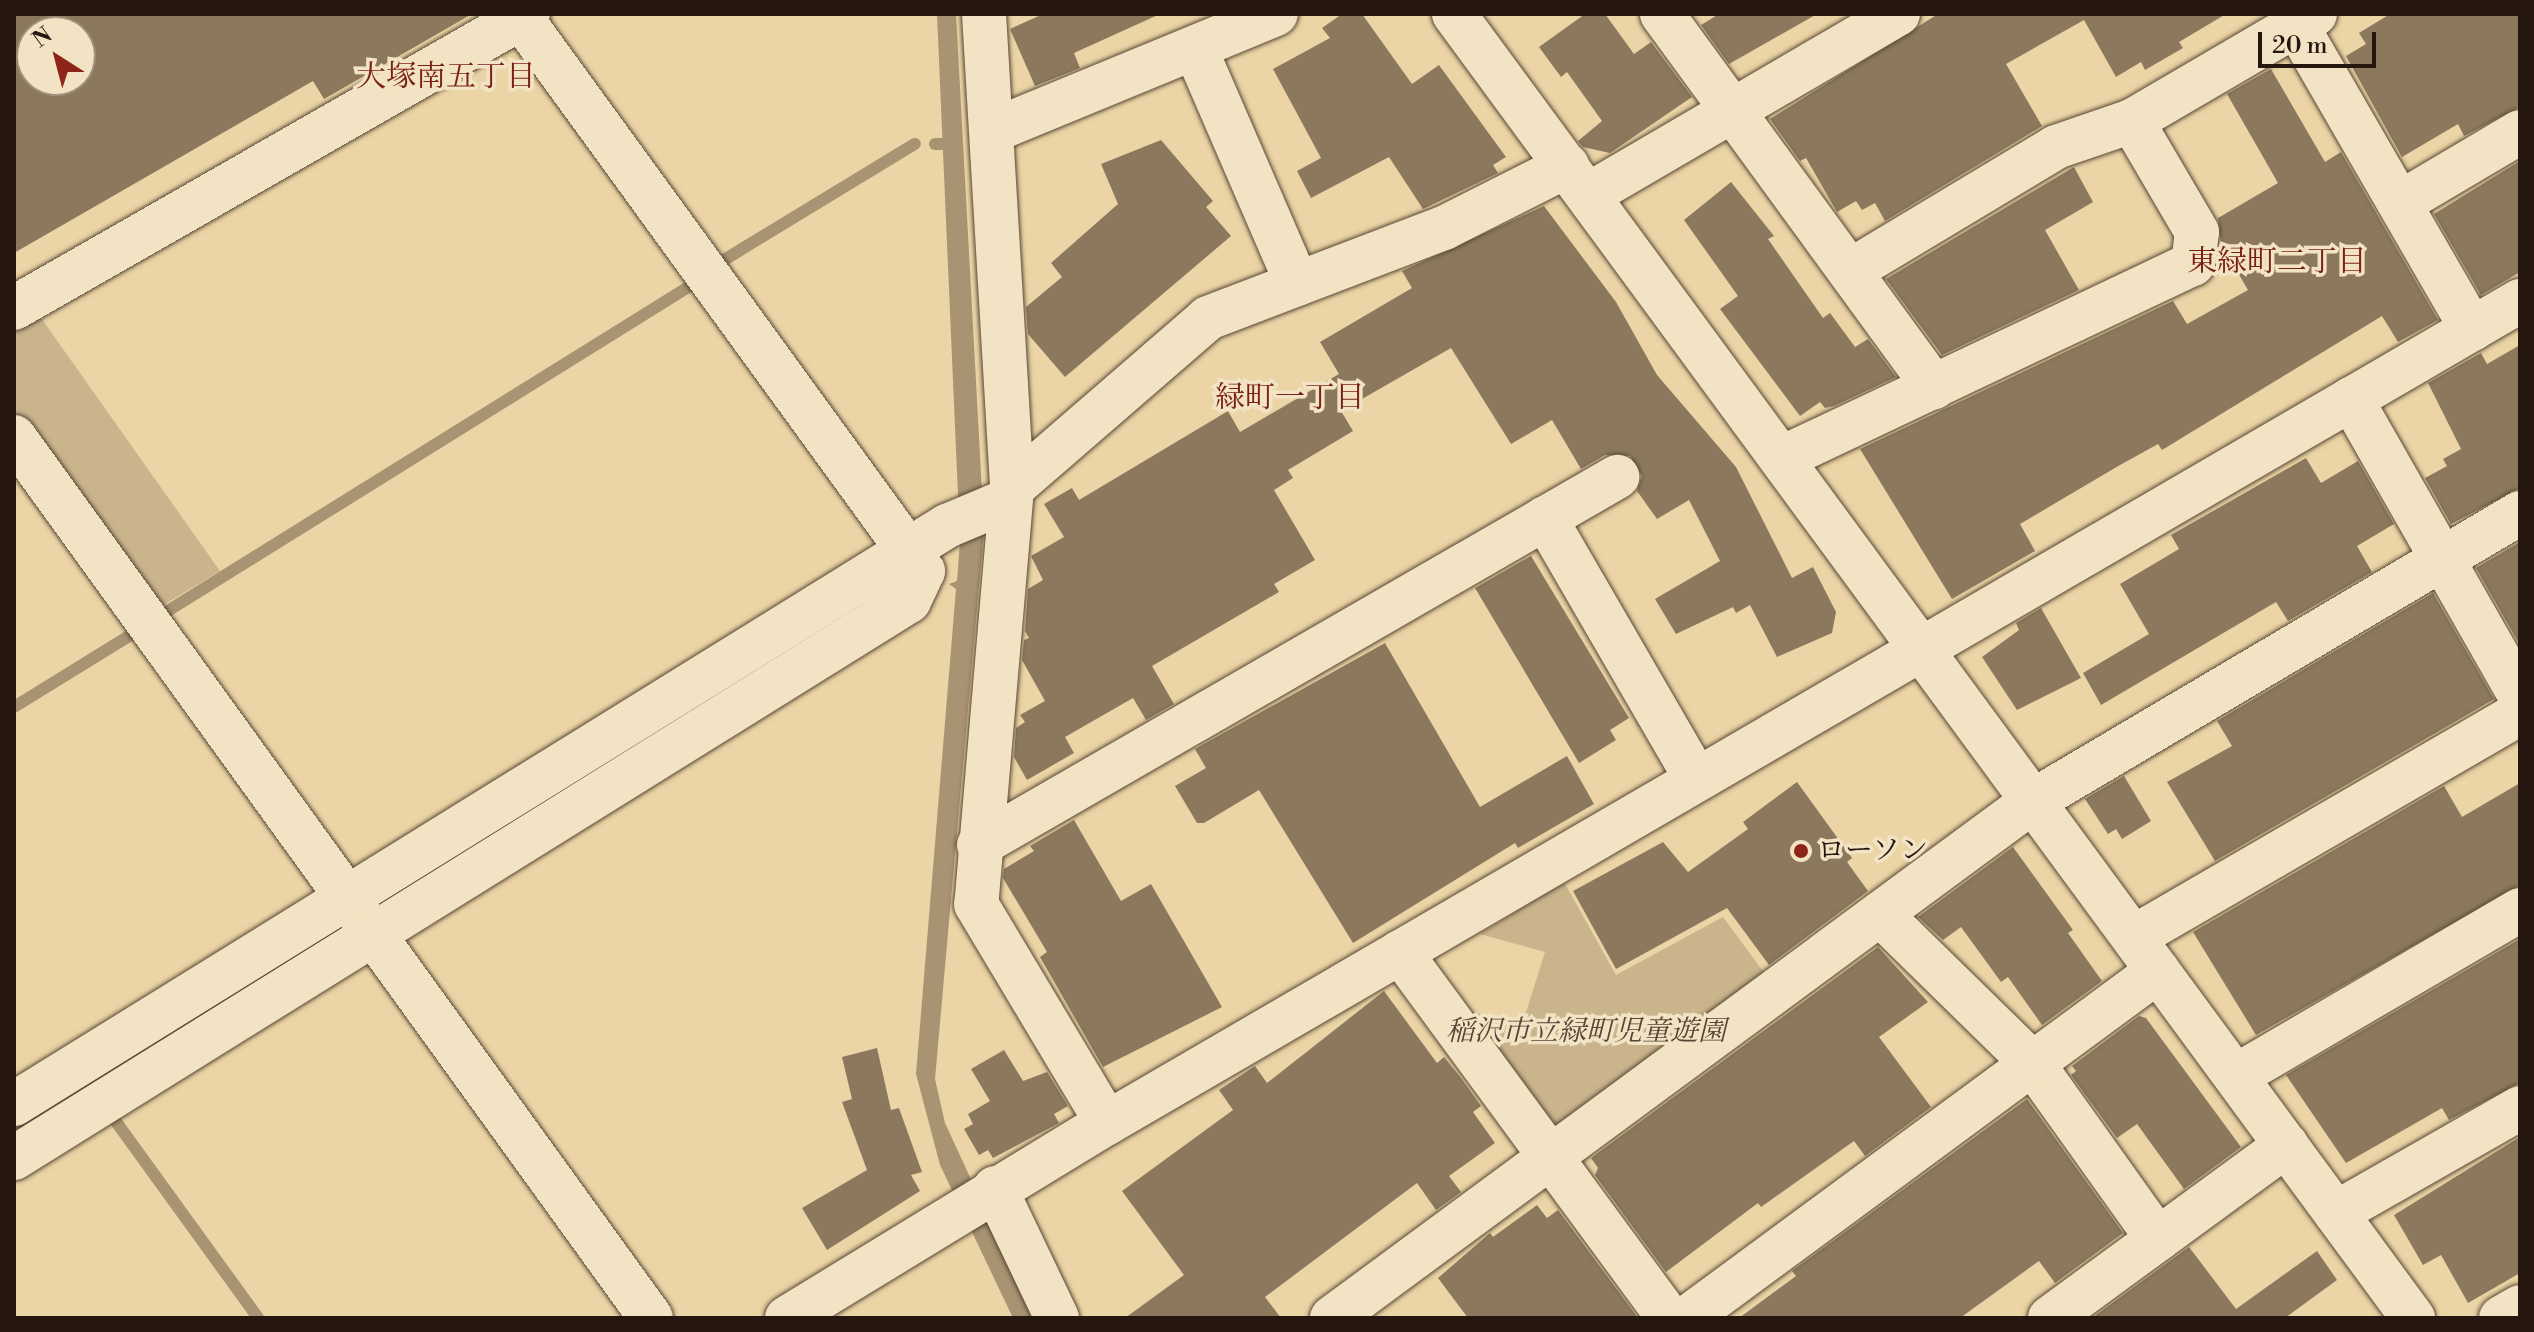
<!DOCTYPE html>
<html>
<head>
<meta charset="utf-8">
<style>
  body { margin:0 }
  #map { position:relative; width:2534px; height:1332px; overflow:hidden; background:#ebd4a5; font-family:"Libre Bodoni","Noto Serif JP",serif }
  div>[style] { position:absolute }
  .green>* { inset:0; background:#cab48c }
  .water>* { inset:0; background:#a89372 }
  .stream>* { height:12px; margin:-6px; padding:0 6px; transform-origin:6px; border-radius:6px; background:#a89372 }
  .building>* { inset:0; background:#8c795d }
  .roads { filter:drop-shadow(0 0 2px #574635) drop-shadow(0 0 2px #574635) }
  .minor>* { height:44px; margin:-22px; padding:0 22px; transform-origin:22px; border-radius:22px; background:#f2e3c4 }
  .tertiary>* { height:44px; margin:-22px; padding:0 22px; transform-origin:22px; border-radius:22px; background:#f2e3c4 }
  .dots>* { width:22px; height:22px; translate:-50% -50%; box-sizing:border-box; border:4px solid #f2e3c4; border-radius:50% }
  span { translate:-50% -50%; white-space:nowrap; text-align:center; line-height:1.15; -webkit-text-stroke:7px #f2e3c4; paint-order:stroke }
  .poi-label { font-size:28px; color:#261610 }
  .left { translate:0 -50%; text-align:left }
  .park-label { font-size:28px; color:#574535; font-style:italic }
  .neighbourhood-label { font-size:30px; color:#7a1f14 }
  .frame { position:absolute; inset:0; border:16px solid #261610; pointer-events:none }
  .north { position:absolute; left:16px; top:16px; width:80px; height:80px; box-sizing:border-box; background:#f2e3c4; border:2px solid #a0917c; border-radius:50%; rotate:324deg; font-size:22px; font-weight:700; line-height:32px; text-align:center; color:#261610 }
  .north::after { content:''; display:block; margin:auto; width:28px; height:36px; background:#8f2418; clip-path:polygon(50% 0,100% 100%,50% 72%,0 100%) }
  .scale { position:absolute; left:2258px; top:32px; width:118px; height:36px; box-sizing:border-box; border:4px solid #261610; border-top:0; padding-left:10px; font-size:24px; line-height:28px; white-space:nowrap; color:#261610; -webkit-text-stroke:6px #f2e3c4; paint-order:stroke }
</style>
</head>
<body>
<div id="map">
  <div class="green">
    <div style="clip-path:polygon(39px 315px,220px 571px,155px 610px,14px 413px,14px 329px)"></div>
    <div style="clip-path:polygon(1564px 882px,1616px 975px,1723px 917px,1768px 978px,1568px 1124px,1550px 1124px,1468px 1011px,1522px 1025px,1545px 952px,1480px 934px)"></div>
  </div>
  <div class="water">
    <div style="clip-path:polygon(937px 14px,956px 14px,984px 529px,935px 1079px,945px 1123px,1035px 1318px,1013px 1318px,940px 1165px,916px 1074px,956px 589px,949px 584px,957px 581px,960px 541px)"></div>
  </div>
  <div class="stream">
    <div style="left:935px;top:144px;width:18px"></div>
    <div style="left:714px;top:266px;width:235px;rotate:-31.3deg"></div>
    <div style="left:158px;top:617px;width:636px;rotate:-31.89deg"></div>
    <div style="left:14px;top:707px;width:145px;rotate:-31.7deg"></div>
    <div style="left:373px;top:908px;width:225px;rotate:-31.7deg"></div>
    <div style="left:129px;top:1059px;width:254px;rotate:-31.6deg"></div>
    <div style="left:109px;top:1112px;width:254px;rotate:54.1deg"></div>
    <div style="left:14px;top:1130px;width:30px;rotate:-33deg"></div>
  </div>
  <div class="building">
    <div style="clip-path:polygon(evenodd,14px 14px,472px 14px,324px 99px,313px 81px,14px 253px,14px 14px,32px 32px,80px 32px,80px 80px,32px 80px,32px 32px)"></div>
    <div style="clip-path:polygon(1043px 14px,1160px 14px,1074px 53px,1080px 68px,1035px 86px,1010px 29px)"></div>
    <div style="clip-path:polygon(1342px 14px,1362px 14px,1412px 84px,1439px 65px,1506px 157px,1493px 165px,1498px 173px,1423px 209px,1389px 157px,1311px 198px,1297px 171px,1321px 158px,1273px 69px,1330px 38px,1322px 28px)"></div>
    <div style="clip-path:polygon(1585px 14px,1605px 14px,1634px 54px,1651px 42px,1692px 97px,1610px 153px,1583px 147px,1578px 141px,1602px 121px,1567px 72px,1561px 77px,1539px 47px)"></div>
    <div style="clip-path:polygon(1719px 14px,1817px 14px,1729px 64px,1701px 25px)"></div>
    <div style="clip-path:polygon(1938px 14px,2226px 14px,2179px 42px,2183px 48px,2145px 70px,2141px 62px,2116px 77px,2084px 20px,2006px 64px,2042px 126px,1885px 221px,1875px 203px,1862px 210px,1856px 201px,1837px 212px,1806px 158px,1800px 161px,1770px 119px)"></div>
    <div style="clip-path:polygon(2390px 14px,2520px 14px,2520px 107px,2464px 136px,2458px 124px,2402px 157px,2346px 56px,2366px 44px,2359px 33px)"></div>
    <div style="clip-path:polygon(2271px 69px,2325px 162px,2341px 152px,2438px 320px,2398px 342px,2382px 316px,2162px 450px,2158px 444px,2120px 465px,2020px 524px,2035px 551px,1952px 599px,1860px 449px,2173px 301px,2187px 324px,2248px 290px,2221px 244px,2218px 218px,2278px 183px,2227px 94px)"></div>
    <div style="clip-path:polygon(1161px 140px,1213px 201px,1206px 207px,1231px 236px,1065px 377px,1028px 334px,1026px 307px,1062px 277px,1051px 263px,1118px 204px,1101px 164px)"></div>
    <div style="clip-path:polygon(2520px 161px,2520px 272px,2481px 295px,2434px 214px)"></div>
    <div style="clip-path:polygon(2074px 167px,2093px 202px,2045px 230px,2079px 290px,1942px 355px,1886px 279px)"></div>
    <div style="clip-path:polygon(1731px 182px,1774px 236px,1768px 239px,1823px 318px,1830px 313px,1855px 347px,1868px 339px,1896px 377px,1834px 406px,1825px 408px,1820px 402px,1800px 416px,1720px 309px,1738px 296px,1684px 220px)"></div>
    <div style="clip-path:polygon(1544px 206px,1616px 302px,1657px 375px,1736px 467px,1792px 578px,1813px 567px,1836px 612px,1832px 633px,1777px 657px,1750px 605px,1736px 613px,1733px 607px,1676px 634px,1655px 599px,1720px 561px,1689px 500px,1657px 519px,1637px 491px,1642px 476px,1630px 456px,1605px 455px,1581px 469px,1552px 420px,1511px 444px,1451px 348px,1341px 411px,1353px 431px,1288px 470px,1293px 478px,1274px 490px,1315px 560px,1274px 584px,1279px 592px,1152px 666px,1174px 704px,1146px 720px,1133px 698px,1065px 737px,1074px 753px,1027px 780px,1014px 757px,1016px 728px,1025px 722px,1020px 715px,1045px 701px,1022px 660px,1024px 640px,1029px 638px,1025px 631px,1028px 589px,1043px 580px,1031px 556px,1064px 537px,1044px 504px,1072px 488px,1079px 500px,1228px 411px,1240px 432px,1339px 374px,1320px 342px,1412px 288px,1402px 271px)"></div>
    <div style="clip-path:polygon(2520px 345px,2520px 488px,2451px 524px,2425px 478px,2447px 466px,2443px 459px,2461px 449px,2428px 383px,2481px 353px,2487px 364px)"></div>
    <div style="clip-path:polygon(2306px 458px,2321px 483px,2358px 461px,2394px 524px,2357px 546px,2372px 572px,2288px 621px,2276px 602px,2101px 705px,2083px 673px,2149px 634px,2120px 584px,2179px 549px,2171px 535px)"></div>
    <div style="clip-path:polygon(2520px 542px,2520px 645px,2476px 568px)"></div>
    <div style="clip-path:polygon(1531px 556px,1629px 718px,1610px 730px,1616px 740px,1579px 763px,1475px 588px)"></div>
    <div style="clip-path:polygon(2433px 593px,2494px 699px,2215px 861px,2167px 782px,2232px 746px,2217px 721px)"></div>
    <div style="clip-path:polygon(2041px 608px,2081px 678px,2017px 710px,1982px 657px,2019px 630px,2016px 623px)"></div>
    <div style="clip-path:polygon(1385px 643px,1480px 807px,1567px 756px,1594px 804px,1518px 848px,1515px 843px,1353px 943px,1259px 790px,1204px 823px,1197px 823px,1175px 786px,1206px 768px,1195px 749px)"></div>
    <div style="clip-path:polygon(2124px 776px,2151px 821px,2122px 839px,2116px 829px,2108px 834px,2085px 799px)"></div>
    <div style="clip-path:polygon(1797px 782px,1852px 858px,1847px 862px,1868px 891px,1769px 965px,1727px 908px,1616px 969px,1573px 891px,1663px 842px,1688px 872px,1748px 829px,1743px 822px)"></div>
    <div style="clip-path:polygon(2520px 783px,2520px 885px,2256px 1035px,2193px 932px,2444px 786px,2462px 817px)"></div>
    <div style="clip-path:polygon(1074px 820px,1121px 901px,1151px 884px,1222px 1007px,1103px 1067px,1040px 957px,1047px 952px,1003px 878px,1004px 869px,1034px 851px,1030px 846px)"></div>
    <div style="clip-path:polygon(2013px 847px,2073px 930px,2068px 933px,2102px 981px,2042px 1025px,2008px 977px,2001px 982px,1961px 927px,1943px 940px,1918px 917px)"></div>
    <div style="clip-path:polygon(2520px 939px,2520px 1083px,2449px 1120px,2442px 1108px,2346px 1163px,2286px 1075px)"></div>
    <div style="clip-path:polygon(1878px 947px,1928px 1002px,1879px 1037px,1931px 1107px,1865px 1156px,1854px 1141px,1761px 1207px,1758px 1203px,1666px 1272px,1595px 1175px,1598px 1168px,1591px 1158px)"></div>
    <div style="clip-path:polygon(1384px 991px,1437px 1063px,1444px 1057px,1461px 1078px,1481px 1106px,1473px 1112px,1495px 1143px,1449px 1176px,1461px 1192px,1436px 1210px,1417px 1183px,1265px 1297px,1281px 1318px,1125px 1318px,1184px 1275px,1122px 1191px,1233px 1110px,1219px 1090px,1255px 1066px,1267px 1083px)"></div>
    <div style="clip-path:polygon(2139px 1016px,2146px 1018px,2241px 1147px,2184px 1189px,2137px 1124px,2117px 1138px,2071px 1075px,2076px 1071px,2072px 1066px)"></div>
    <div style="clip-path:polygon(877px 1048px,891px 1110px,899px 1108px,922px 1172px,911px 1175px,920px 1191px,827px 1250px,802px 1208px,867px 1170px,842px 1102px,852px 1099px,842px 1057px)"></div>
    <div style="clip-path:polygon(1004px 1050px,1023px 1081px,1047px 1072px,1068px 1106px,1054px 1114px,1059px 1123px,993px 1158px,988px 1150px,979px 1155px,964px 1129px,973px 1124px,968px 1114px,990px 1101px,971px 1069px)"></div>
    <div style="clip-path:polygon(2027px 1099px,2123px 1233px,2055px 1283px,2039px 1261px,1960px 1318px,1739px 1318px,1796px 1276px,1792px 1271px)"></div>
    <div style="clip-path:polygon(2520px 1137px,2520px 1273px,2468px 1303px,2441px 1255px,2423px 1265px,2394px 1215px)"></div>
    <div style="clip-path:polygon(1537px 1205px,1547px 1218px,1558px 1210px,1638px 1318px,1468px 1318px,1438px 1278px,1490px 1233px,1493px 1237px)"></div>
    <div style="clip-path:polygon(2189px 1247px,2236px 1309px,2317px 1251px,2337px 1280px,2285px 1318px,2092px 1318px)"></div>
  </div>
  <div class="roads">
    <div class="minor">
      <div style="left:984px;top:14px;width:475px;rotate:86.6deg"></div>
      <div style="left:1012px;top:488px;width:418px;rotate:94.9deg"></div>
      <div style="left:976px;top:904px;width:255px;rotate:59.1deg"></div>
      <div style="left:1662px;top:14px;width:462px;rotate:53.9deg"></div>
      <div style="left:2290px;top:14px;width:364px;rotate:60deg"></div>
      <div style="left:1195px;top:48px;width:257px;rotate:66.6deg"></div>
      <div style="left:992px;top:131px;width:307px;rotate:-22.4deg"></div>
      <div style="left:1588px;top:195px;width:359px;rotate:-30.3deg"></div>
      <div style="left:2400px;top:203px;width:139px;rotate:-30.6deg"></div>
      <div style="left:1850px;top:271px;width:240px;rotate:-31deg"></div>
      <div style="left:2056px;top:147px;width:80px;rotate:-18.9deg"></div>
      <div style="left:2132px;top:121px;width:212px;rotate:-30.3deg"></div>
      <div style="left:14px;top:308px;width:592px;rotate:-29.77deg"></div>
      <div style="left:2351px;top:399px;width:341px;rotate:60.3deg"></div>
      <div style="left:14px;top:437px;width:1087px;rotate:54.13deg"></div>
      <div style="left:1782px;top:458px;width:454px;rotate:-25.3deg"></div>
      <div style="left:2193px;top:264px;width:32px;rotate:-83deg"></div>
      <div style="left:2197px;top:232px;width:129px;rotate:-120.4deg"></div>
      <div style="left:1012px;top:488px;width:259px;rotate:-40.9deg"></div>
      <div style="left:1208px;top:318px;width:253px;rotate:-20.9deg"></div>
      <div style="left:1444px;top:228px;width:138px;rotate:-26.8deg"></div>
      <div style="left:1545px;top:518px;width:302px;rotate:59.9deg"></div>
      <div style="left:979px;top:845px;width:737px;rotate:-29.98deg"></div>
      <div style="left:1880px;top:914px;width:214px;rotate:44.4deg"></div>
      <div style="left:2033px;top:1064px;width:215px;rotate:54.5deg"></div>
      <div style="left:2134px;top:937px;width:446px;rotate:-30.1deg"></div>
      <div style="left:1400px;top:952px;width:454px;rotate:53.7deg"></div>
      <div style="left:2236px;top:1076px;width:329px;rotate:-30.3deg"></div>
      <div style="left:14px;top:1104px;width:1098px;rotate:-31.78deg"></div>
      <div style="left:947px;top:526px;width:69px;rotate:-22.9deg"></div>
      <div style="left:14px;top:1158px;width:1054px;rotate:-31.9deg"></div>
      <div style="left:909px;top:601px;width:33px;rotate:-65deg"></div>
      <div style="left:923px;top:571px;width:684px;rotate:-126.02deg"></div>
      <div style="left:995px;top:1188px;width:144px;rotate:64.5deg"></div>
      <div style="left:2336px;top:1213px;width:212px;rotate:-29.7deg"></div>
      <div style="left:1332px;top:1318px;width:871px;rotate:-36.41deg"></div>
      <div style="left:2033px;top:801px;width:566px;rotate:-30.6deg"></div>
      <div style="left:1687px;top:1318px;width:585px;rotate:-36.38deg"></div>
      <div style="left:2050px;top:1318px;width:293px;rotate:-36.2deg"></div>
      <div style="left:2501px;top:1318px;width:22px;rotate:-30deg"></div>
    </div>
    <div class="tertiary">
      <div style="left:1454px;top:14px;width:1619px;rotate:53.67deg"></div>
      <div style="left:787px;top:1318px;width:375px;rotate:-31.4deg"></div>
      <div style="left:1107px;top:1123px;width:1635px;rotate:-30.19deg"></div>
    </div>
  </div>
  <div class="dots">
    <div style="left:1801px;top:851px;background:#8f2418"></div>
  </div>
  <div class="poi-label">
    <span class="left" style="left:1817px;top:851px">ローソン</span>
  </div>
  <div class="park-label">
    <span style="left:1586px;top:1032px">稲沢市立緑町児童遊園</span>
  </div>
  <div class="neighbourhood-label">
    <span style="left:446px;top:77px">大塚南五丁目</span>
    <span style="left:2277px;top:262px">東緑町二丁目</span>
    <span style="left:1290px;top:398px">緑町一丁目</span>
  </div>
  <div class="frame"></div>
  <div class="north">N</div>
  <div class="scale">20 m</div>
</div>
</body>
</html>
